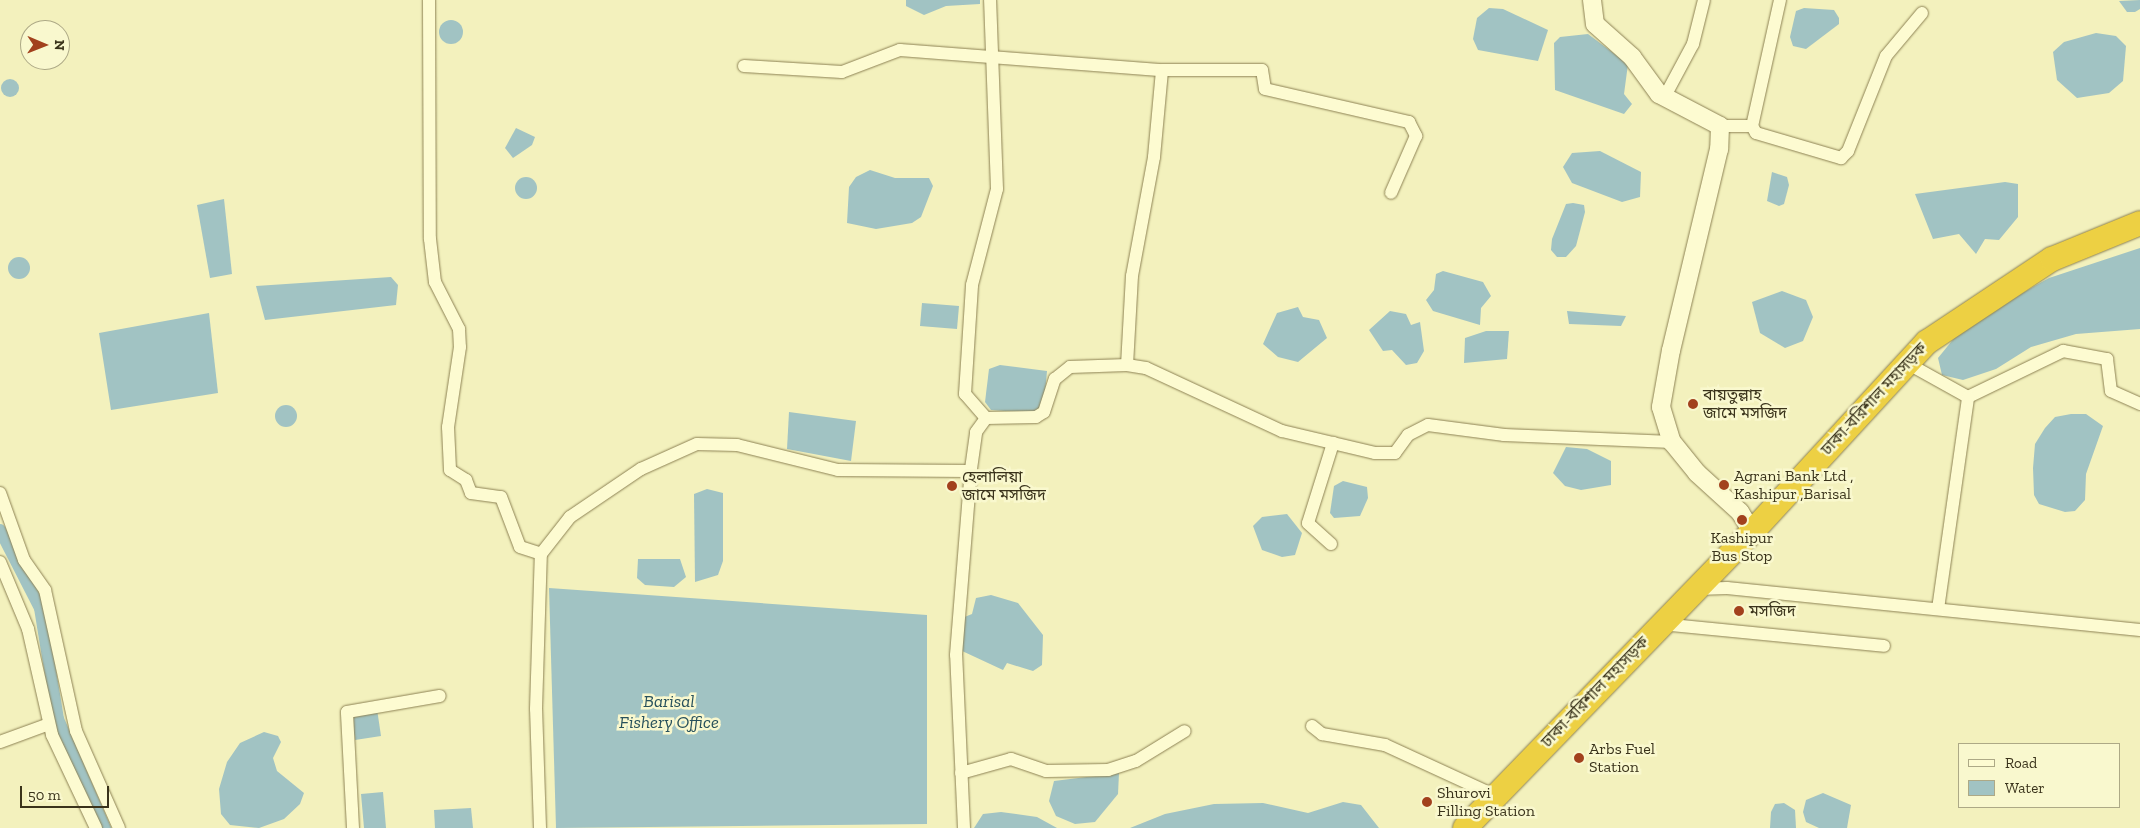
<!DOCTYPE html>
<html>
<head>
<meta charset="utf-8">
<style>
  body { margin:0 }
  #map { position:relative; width:2140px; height:828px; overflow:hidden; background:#f3f1bd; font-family:"Zilla Slab","Noto Sans Bengali",serif }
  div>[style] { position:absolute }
  .water>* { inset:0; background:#a1c3c3 }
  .round { border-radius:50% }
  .canal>* { height:12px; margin:-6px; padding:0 6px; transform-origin:6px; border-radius:6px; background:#a1c3c3 }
  .roads { filter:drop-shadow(0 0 1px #8d8254) drop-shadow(0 0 1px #8d8254) }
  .street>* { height:12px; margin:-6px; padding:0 6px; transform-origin:6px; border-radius:6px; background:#fdfbd1 }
  .secondary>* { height:18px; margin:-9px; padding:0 9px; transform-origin:9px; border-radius:9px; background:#fdfbd1 }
  .highway>* { height:24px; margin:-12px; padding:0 12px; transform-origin:12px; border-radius:12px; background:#edd043 }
  .dots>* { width:14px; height:14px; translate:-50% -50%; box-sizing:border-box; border:2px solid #f9f8ce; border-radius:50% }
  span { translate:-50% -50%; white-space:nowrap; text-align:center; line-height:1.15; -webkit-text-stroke:5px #f9f8ce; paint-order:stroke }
  .poi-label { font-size:16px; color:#3a331b }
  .left { translate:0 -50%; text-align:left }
  .street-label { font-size:16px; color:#3a331b }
  .water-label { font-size:18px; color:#28515c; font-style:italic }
  .legend { position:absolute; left:1958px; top:743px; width:162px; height:65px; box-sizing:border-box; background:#f9f8ce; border:1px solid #ada986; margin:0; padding:6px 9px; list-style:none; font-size:15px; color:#3a331b }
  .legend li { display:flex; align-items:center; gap:10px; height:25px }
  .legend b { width:25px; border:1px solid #ada986 }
  .north { position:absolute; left:20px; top:20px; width:50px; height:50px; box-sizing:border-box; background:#f9f8ce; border:1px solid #ada986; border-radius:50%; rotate:91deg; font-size:14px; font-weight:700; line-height:20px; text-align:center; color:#3a331b }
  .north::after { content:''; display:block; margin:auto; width:18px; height:22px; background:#a2411d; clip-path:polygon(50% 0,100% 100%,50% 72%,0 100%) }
  .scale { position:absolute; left:20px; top:786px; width:89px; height:22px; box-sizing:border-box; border:2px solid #3a331b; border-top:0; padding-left:6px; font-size:15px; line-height:18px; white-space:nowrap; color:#3a331b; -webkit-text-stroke:4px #f9f8ce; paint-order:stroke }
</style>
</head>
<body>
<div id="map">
  <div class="water">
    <div style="clip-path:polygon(906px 0,980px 0,980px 4px,946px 6px,924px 15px,906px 6px)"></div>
    <div style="clip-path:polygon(2140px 0,2140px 9px,2135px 12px,2127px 12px,2119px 1px)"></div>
    <div style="clip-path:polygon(1489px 8px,1503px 9px,1548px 30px,1538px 61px,1478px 50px,1473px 39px,1477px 18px)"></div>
    <div style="clip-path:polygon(1804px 8px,1834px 10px,1839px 18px,1839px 24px,1806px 49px,1793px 46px,1790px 37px,1796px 11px)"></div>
    <div class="round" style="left:439px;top:20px;width:24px;height:24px"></div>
    <div style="clip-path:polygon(2096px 33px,2116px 36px,2126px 46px,2123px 81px,2109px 93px,2077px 98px,2057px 80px,2053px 52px,2064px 42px)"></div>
    <div style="clip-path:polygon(1588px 34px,1628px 64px,1624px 94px,1632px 104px,1624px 114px,1555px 90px,1554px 43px,1560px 37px)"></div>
    <div class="round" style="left:1px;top:79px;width:18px;height:18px"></div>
    <div style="clip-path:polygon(516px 128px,535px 137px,532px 145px,513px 158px,505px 148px)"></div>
    <div style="clip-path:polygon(1600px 151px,1641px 172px,1640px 197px,1622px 202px,1572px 183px,1563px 167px,1572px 153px)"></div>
    <div style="clip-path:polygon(870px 170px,895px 178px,929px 178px,933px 186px,921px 217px,912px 223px,876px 229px,847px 223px,849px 187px,856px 177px)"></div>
    <div style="clip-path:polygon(1772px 172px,1787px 177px,1789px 185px,1784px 204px,1779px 206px,1767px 201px)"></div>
    <div class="round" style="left:515px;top:177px;width:22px;height:22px"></div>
    <div style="clip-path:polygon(2005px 182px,2018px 184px,2018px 217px,1999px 240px,1985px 239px,1976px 254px,1959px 234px,1933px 239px,1915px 194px)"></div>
    <div style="clip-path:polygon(224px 199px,232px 274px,210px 278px,197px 205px)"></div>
    <div style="clip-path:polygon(1573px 203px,1584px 205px,1585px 212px,1576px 246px,1566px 257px,1557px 257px,1551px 250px,1552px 239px,1566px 204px)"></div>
    <div style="clip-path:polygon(2140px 248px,2140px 329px,2076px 334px,2031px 347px,1996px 369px,1963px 380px,1942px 375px,1938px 358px,1964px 326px,2049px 278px)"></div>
    <div class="round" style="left:8px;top:257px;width:22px;height:22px"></div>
    <div style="clip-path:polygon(1443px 271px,1483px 282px,1491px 296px,1481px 308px,1480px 325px,1433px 311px,1426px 300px,1434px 290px,1436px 274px)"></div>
    <div style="clip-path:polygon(391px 277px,398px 285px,396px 305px,265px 320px,256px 286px)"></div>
    <div style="clip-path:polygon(1782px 291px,1806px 300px,1813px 317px,1803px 341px,1785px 348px,1760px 333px,1752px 302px)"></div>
    <div style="clip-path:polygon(922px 303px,959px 306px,957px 329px,920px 326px)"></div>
    <div style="clip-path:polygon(1298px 307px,1303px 317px,1319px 320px,1327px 338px,1298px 362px,1278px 357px,1263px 344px,1277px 313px)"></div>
    <div style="clip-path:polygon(1390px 311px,1406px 314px,1411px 325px,1420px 322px,1424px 351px,1417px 363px,1406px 365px,1392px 350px,1383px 351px,1369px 330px)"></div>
    <div style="clip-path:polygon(1567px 311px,1626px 316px,1621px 326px,1569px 324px)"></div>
    <div style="clip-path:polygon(209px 313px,218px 393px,111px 410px,99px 333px)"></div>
    <div style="clip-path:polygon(1486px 331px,1509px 331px,1507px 359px,1464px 363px,1465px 338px)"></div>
    <div style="clip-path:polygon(1000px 365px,1047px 371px,1044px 405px,1034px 413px,991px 410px,985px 402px,989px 369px)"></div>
    <div class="round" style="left:275px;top:405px;width:22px;height:22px"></div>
    <div style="clip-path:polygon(789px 412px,856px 421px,851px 461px,787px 449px)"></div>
    <div style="clip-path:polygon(2071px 414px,2086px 414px,2103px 426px,2086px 474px,2085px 500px,2075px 511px,2065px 512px,2039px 504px,2034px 495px,2033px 468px,2035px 444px,2045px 428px,2055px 417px)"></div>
    <div style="clip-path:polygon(1566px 447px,1587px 449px,1611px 461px,1611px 485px,1581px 490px,1565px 486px,1553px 473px)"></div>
    <div style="clip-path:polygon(1343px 481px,1367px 487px,1368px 498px,1360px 516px,1334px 518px,1330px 513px,1334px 486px)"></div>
    <div style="clip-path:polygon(707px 489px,723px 493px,723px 561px,718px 575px,695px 582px,694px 494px)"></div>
    <div style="clip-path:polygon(1287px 514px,1302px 533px,1295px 555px,1282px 557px,1262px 550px,1253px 526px,1262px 517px)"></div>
    <div style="clip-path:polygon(638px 559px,680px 559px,686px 577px,674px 587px,645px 585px,637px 578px)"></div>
    <div style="clip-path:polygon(549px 588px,927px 615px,927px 824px,556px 828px)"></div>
    <div style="clip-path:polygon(991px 595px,1018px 603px,1043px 635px,1042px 665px,1033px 671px,1007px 663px,1003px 670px,960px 650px,962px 618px,972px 614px,976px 598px)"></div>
    <div style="clip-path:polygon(377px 709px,381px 736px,355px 740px,351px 713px)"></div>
    <div style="clip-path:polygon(264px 732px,278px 736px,281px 742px,273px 758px,277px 771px,304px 793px,300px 804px,284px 819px,259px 828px,230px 825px,221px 814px,219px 789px,227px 762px,240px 743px)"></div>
    <div style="clip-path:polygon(1119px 773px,1118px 794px,1095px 822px,1075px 824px,1056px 816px,1049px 801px,1054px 781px)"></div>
    <div style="clip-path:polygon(383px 792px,386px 828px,364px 828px,361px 794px)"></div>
    <div style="clip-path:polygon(1823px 793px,1851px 805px,1847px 828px,1819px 828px,1806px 822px,1803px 812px,1806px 800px)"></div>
    <div style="clip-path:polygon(1343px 802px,1361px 805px,1379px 828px,1130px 828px,1165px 814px,1214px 804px,1263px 803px,1308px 813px)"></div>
    <div style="clip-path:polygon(1784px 803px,1795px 810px,1796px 828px,1770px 828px,1771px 812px,1775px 804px)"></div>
    <div style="clip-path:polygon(471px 808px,473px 828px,435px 828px,434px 810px)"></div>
    <div style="clip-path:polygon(1001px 812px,1037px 817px,1057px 828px,974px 828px,983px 814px)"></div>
  </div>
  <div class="canal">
    <div style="left:0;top:530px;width:88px;rotate:62.9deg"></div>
    <div style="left:40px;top:608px;width:112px;rotate:80.8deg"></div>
    <div style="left:58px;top:719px;width:119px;rotate:66.7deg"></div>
  </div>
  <div class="roads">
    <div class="street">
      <div style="left:429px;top:0;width:239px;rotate:89.8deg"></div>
      <div style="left:430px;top:239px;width:43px;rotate:83.4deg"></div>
      <div style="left:435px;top:282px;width:53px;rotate:62.9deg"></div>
      <div style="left:459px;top:329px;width:18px;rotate:87deg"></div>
      <div style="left:460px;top:347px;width:81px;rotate:98.5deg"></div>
      <div style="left:448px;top:427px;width:43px;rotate:87.3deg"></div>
      <div style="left:450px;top:470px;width:19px;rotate:32deg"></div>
      <div style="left:466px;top:480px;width:14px;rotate:69deg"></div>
      <div style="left:471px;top:493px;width:30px;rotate:8deg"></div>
      <div style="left:501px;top:497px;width:53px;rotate:69.2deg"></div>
      <div style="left:520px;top:547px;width:22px;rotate:18deg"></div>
      <div style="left:1780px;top:0;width:129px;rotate:102.5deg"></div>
      <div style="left:1752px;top:126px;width:8px;rotate:60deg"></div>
      <div style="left:1756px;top:133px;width:89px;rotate:16.4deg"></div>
      <div style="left:1841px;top:158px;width:10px;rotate:-45deg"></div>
      <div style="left:1848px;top:151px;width:102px;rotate:-68.2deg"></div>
      <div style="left:1886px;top:56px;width:56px;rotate:-50.1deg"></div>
      <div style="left:744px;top:66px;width:98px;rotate:3.5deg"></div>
      <div style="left:842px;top:72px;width:62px;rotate:-20.8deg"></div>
      <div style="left:900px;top:50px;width:263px;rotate:4.4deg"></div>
      <div style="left:1664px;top:98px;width:61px;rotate:-61.8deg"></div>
      <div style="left:1693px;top:44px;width:45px;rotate:-76deg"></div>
      <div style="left:1720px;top:126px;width:32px"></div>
      <div style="left:1905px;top:362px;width:72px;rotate:29.1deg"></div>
      <div style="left:1127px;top:365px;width:89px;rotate:-86.8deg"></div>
      <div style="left:1132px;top:276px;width:121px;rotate:-79.5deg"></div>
      <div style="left:1154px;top:157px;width:87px;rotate:-84.7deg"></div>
      <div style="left:1162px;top:70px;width:100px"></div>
      <div style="left:1262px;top:70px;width:19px;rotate:81deg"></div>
      <div style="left:1265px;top:89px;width:148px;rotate:12.9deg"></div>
      <div style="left:1409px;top:122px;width:16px;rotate:63deg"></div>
      <div style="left:1416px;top:136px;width:62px;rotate:113.7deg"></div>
      <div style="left:1968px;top:397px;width:106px;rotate:-25.8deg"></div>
      <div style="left:2063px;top:351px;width:45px;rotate:10.3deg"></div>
      <div style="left:2107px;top:359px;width:32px;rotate:83deg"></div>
      <div style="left:2111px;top:391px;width:32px;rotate:24deg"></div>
      <div style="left:986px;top:418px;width:50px;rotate:-1.1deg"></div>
      <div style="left:1036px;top:417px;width:9px;rotate:-32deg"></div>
      <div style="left:1044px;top:412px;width:35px;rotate:-72deg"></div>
      <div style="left:1055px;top:379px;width:19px;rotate:-39deg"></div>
      <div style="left:1070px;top:367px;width:57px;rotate:-2deg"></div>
      <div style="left:1127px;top:365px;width:19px;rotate:9deg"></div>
      <div style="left:1146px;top:368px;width:150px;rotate:24.9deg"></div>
      <div style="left:1282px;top:431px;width:96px;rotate:13.3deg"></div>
      <div style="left:1375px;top:453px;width:20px"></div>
      <div style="left:1395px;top:453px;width:22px;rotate:-54deg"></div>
      <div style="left:1408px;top:435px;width:22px;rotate:-27deg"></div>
      <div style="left:1428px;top:425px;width:77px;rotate:7.5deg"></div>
      <div style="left:1504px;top:435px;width:168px;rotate:2.4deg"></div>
      <div style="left:0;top:493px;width:71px;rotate:70.3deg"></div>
      <div style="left:24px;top:560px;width:37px;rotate:55deg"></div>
      <div style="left:45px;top:590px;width:144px;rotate:77.6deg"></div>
      <div style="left:76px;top:731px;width:106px;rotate:66.1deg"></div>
      <div style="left:1331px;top:544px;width:31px;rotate:-138deg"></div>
      <div style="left:1308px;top:523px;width:84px;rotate:-72.6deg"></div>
      <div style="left:0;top:562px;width:73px;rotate:67.3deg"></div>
      <div style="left:28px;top:629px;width:109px;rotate:77.2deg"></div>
      <div style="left:52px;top:735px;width:103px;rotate:64.7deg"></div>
      <div style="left:1697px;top:589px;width:30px;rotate:-2deg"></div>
      <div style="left:1727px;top:588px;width:415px;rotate:5.8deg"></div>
      <div style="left:1938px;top:609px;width:214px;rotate:-81.9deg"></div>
      <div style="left:1661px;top:624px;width:224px;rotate:5.6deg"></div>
      <div style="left:1312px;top:726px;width:13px;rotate:39deg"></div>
      <div style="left:1322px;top:734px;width:64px;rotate:9.9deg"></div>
      <div style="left:1385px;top:745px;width:122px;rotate:24.7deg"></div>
      <div style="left:0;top:742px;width:52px;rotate:-20.2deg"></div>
      <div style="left:961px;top:773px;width:52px;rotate:-15.6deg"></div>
      <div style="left:1011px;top:759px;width:37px;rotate:19deg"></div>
      <div style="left:1046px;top:771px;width:62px;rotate:-0.9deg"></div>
      <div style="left:1108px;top:770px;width:29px;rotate:-18deg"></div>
      <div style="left:1136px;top:761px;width:57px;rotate:-31.5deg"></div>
      <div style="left:353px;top:828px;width:116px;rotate:-93deg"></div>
      <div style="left:347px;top:712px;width:94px;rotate:-9.8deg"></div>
      <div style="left:540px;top:828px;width:119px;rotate:-91.9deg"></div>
      <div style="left:536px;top:709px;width:155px;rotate:-88.2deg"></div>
      <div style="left:541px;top:554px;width:47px;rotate:-51.9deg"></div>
      <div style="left:570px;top:517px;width:86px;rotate:-34.1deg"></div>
      <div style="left:641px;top:469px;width:61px;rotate:-24.1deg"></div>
      <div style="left:697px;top:444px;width:40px;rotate:1.4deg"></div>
      <div style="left:737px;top:445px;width:104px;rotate:13.9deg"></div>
      <div style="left:838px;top:470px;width:132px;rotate:0.4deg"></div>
      <div style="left:964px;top:828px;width:173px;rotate:-92.6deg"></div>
      <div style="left:956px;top:655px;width:187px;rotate:-85.4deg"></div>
      <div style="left:971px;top:469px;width:37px;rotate:-82deg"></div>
      <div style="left:976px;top:432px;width:17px;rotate:-54deg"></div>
      <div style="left:986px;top:418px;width:32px;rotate:-131deg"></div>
      <div style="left:965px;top:394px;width:109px;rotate:-86.3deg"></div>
      <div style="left:972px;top:285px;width:99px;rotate:-75.4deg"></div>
      <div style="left:997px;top:189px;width:189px;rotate:-92.1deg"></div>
    </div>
    <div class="secondary">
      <div style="left:1592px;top:0;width:24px;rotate:83deg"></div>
      <div style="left:1595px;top:24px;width:50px;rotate:41.7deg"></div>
      <div style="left:1632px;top:57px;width:46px;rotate:53.9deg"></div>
      <div style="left:1659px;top:94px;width:69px;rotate:27.7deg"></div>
      <div style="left:1720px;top:126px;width:23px;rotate:92deg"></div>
      <div style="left:1719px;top:149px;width:207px;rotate:103.4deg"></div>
      <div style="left:1671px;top:350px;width:58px;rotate:100deg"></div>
      <div style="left:1661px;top:407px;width:37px;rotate:73deg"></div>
      <div style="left:1672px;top:442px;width:40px;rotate:51deg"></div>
      <div style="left:1697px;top:473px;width:58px;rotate:42.2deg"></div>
      <div style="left:1740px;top:512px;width:23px;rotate:59deg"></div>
    </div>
    <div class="highway">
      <div style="left:1465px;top:828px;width:412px;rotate:-45.9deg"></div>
      <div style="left:1752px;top:532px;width:258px;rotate:-47.4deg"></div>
      <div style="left:1927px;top:342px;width:150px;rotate:-33.6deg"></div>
      <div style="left:2052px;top:259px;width:95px;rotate:-22.2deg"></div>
    </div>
  </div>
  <div class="dots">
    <div style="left:1693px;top:404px;background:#a2411d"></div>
    <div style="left:1724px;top:485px;background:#a2411d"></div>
    <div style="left:952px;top:486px;background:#a2411d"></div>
    <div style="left:1742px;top:520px;background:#a2411d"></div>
    <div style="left:1739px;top:611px;background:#a2411d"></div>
    <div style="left:1579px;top:758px;background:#a2411d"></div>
    <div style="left:1427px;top:802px;background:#a2411d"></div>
  </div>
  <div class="poi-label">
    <span class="left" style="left:1703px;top:404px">বায়তুল্লাহ<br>জামে মসজিদ</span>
    <span class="left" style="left:1734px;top:485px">Agrani Bank Ltd ,<br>Kashipur ,Barisal</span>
    <span class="left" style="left:962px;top:486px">হেলালিয়া<br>জামে মসজিদ</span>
    <span style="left:1742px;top:547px">Kashipur<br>Bus Stop</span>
    <span class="left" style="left:1749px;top:611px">মসজিদ</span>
    <span class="left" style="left:1589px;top:758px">Arbs Fuel<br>Station</span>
    <span class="left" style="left:1437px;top:802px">Shurovi<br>Filling Station</span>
  </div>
  <div class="street-label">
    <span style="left:1874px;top:399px;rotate:-47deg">ঢাকা-বরিশাল মহাসড়ক</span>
    <span style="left:1595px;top:692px;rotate:-46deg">ঢাকা-বরিশাল মহাসড়ক</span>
  </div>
  <div class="water-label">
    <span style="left:669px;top:712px">Barisal<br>Fishery Office</span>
  </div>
  <ul class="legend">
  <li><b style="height:6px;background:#fdfbd1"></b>Road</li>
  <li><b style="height:14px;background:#a1c3c3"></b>Water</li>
  </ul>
  <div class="north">N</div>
  <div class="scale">50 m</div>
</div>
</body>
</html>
